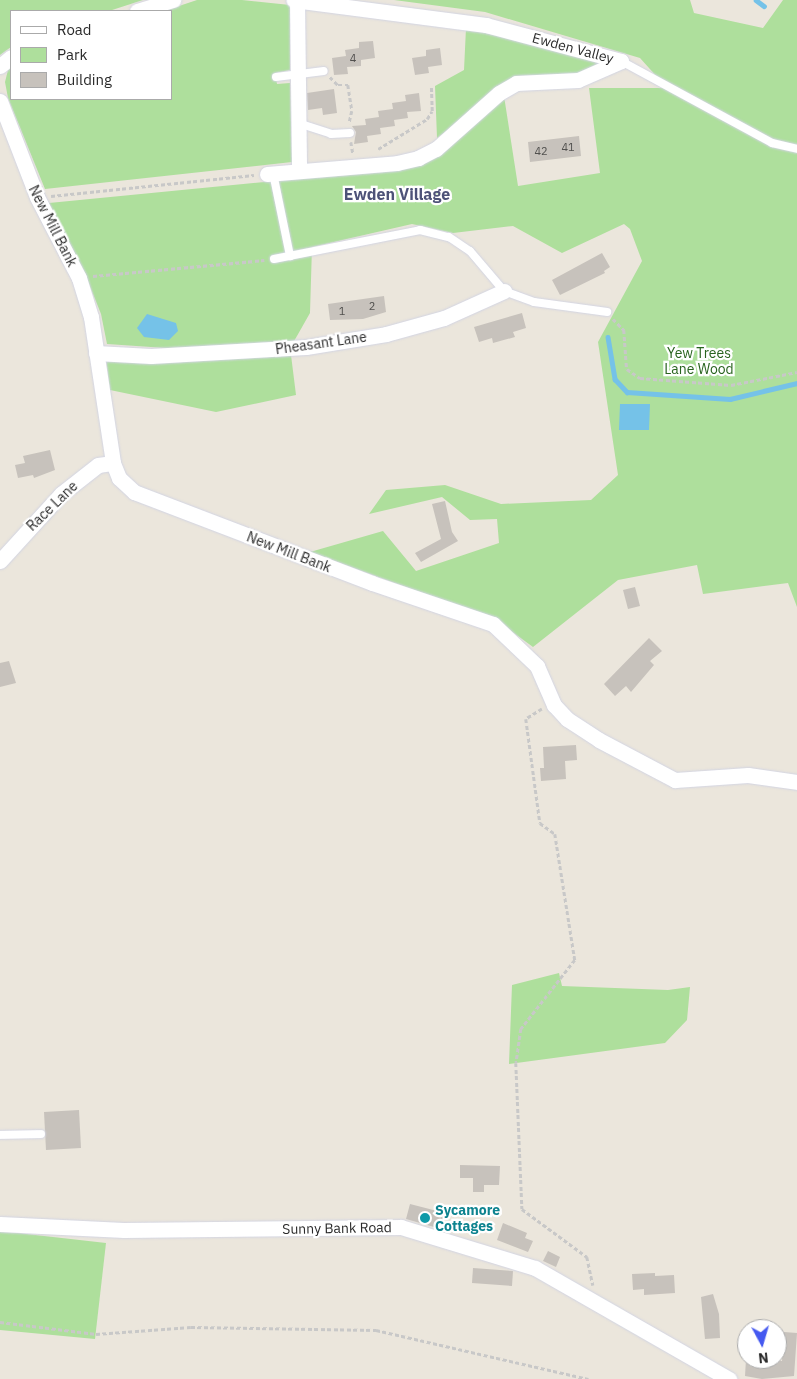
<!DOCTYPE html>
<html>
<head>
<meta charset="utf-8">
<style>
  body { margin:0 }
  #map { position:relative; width:797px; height:1379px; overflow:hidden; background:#ebe6dc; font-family:"IBM Plex Sans",sans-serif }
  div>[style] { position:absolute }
  .green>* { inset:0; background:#aedf9c }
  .water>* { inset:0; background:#75c2e8 }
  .stream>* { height:4.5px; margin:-2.25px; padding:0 2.25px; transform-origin:2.25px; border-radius:2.25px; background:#75c2e8 }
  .building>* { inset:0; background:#c7c2bc }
  .path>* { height:2.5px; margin-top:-1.25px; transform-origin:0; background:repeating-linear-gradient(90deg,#c8c8c8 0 4px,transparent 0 6.5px) }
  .roads { filter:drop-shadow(0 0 1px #d2d4e2) drop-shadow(0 0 1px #d2d4e2) }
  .service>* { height:8px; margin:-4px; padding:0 4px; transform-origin:4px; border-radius:4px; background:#fff }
  .minor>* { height:15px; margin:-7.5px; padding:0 7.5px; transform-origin:7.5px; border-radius:7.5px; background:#fff }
  .dots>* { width:14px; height:14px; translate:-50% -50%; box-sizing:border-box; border:2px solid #fff; border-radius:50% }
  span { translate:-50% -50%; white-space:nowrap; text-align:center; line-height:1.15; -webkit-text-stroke:4.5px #fff; paint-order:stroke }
  .number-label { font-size:11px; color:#51504e }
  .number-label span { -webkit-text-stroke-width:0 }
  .street-label { font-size:14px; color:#2a2a2a }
  .park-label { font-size:14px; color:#28631e }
  .culture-label { font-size:14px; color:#0d838f; font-weight:700 }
  .left { translate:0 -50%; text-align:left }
  .quarter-label { font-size:16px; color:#4d5278; font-weight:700 }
  .legend { position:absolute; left:10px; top:10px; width:162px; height:90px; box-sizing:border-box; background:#fff; border:1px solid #aaa; margin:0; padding:6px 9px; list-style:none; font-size:15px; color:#2a2a2a }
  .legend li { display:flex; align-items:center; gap:10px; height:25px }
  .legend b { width:25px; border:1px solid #aaa }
  .north { position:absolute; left:737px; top:1319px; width:50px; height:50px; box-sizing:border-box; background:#fff; border:1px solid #aaa; border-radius:50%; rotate:174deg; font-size:14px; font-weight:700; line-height:20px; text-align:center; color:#2a2a2a }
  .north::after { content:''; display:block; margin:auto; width:18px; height:22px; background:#4559f0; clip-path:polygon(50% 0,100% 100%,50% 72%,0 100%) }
</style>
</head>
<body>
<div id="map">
  <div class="green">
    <div style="clip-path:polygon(0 0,143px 0,109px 11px,11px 11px,11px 47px,0 55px)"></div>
    <div style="clip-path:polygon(197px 0,242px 0,290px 5px,290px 70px,275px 73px,277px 84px,290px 83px,292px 162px,45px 189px,8px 98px,5px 82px,8px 70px,11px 68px,11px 99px,171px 99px,171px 11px,164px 11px)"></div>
    <div style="clip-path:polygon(394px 0,690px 0,694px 13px,763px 28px,783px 0,797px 0,797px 607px,788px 583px,703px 594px,697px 565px,618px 580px,533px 647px,496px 620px,310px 552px,383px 531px,416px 571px,499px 543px,497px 519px,470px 520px,442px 497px,369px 514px,386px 490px,445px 485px,501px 504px,591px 500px,618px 475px,598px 342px,642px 261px,630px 229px,624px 224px,562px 253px,513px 226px,453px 233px,412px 224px,312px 247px,310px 313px,293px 343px,180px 349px,107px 344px,101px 314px,83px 269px,49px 203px,396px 169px,504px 96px,518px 186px,600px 173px,589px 88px,667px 88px,640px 58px,485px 12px)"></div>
    <div style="clip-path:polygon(466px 28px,607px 62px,576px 77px,514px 81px,437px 138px,435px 86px,464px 70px)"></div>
    <div style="clip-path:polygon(291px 355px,296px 395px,216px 412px,110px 390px,106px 358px)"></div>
    <div style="clip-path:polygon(559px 973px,562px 986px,668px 990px,690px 987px,687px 1020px,665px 1043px,509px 1064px,512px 985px)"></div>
    <div style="clip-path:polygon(0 1231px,106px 1243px,95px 1339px,0 1330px)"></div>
  </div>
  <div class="water">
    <div style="clip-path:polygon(147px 314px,176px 323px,178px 331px,169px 340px,144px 337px,137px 328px)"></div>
    <div style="clip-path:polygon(620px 404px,650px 404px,649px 430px,619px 430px)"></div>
  </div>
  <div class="stream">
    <div style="left:756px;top:0;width:10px;rotate:37deg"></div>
    <div style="left:608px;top:337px;width:43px;rotate:80.5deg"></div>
    <div style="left:615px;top:379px;width:18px;rotate:47deg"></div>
    <div style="left:627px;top:392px;width:103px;rotate:3.9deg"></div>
    <div style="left:730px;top:399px;width:69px;rotate:-13.4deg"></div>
  </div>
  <div class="building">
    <div style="clip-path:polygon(373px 41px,375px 58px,361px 60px,361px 66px,347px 67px,348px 74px,334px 75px,332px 58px,346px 56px,345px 50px,359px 48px,359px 42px)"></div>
    <div style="clip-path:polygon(440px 48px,442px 65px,428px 67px,429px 73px,415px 75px,412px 58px,426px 56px,426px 50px)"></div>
    <div style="clip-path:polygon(334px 89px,337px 113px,323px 115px,322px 108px,308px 110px,307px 93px)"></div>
    <div style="clip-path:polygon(419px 93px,421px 111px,407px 112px,408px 118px,394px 120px,395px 126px,380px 128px,381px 134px,367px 136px,368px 142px,354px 144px,356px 132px,352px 126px,366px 125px,365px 119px,379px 117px,378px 111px,393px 109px,392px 103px,406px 101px,405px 95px)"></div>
    <div style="clip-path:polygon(579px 136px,581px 156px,530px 162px,528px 142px)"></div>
    <div style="clip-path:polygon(602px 253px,610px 267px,604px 271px,605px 273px,560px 295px,552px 280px)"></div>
    <div style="clip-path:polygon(384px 296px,386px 312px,363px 319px,330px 320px,328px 304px)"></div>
    <div style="clip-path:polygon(522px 313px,526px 328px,513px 332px,515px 337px,493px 343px,492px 338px,479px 342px,474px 327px)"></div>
    <div style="clip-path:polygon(50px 450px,55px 470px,34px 478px,33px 475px,18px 478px,15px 465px,25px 463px,23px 456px)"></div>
    <div style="clip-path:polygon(445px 501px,452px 532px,458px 541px,421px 562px,415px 553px,441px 539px,432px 504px)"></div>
    <div style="clip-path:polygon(635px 587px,640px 606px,628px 609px,623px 590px)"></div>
    <div style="clip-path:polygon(649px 638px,662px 651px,650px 661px,654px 665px,631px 692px,626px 686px,615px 696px,604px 684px)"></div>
    <div style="clip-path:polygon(9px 661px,16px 683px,0 687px,0 663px)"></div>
    <div style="clip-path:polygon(576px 745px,577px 760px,565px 761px,566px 779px,541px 781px,540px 768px,544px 768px,543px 747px)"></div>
    <div style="clip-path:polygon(79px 1110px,81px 1148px,46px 1150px,44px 1112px)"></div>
    <div style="clip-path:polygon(460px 1165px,500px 1166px,499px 1185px,484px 1185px,484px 1192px,473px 1192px,473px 1178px,460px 1178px)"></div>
    <div style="clip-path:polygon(410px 1204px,445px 1213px,441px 1229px,406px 1219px)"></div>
    <div style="clip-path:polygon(503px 1223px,527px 1233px,525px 1238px,533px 1241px,528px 1252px,497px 1240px)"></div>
    <div style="clip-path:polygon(548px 1251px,560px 1257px,556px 1267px,543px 1261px)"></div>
    <div style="clip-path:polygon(473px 1268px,513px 1271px,512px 1286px,472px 1283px)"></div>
    <div style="clip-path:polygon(655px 1273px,655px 1276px,674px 1275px,675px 1293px,644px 1295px,644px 1289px,633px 1290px,632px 1274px)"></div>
    <div style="clip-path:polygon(713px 1294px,719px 1314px,720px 1338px,705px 1339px,701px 1297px)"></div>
    <div style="clip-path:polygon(784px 1332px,797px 1333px,794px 1376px,762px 1379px,745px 1376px,746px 1359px,782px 1361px)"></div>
  </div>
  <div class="path">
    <div style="left:330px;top:77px;width:11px;rotate:45deg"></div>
    <div style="left:338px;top:85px;width:10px"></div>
    <div style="left:348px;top:85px;width:26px;rotate:81deg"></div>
    <div style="left:352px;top:111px;width:13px;rotate:103deg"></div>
    <div style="left:351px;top:142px;width:11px;rotate:80deg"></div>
    <div style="left:378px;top:149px;width:57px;rotate:-31.5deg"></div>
    <div style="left:427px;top:119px;width:9px;rotate:-58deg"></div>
    <div style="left:432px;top:111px;width:25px;rotate:-92deg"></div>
    <div style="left:51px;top:196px;width:204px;rotate:-5.9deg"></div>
    <div style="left:93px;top:276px;width:172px;rotate:-5.3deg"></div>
    <div style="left:613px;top:319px;width:16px;rotate:45deg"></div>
    <div style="left:624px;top:330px;width:39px;rotate:86deg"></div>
    <div style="left:627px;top:369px;width:16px;rotate:35deg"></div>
    <div style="left:640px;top:378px;width:91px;rotate:4.4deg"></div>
    <div style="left:731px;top:385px;width:67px;rotate:-11.1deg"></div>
    <div style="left:542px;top:709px;width:19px;rotate:148deg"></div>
    <div style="left:526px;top:719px;width:105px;rotate:82.3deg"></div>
    <div style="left:540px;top:823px;width:19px;rotate:36deg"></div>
    <div style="left:555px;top:834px;width:128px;rotate:81deg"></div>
    <div style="left:575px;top:960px;width:88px;rotate:128deg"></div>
    <div style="left:521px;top:1029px;width:34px;rotate:98deg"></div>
    <div style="left:516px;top:1063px;width:146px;rotate:87.6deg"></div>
    <div style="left:522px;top:1209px;width:81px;rotate:36.4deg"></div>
    <div style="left:587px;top:1257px;width:29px;rotate:78deg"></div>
    <div style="left:0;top:1322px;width:97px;rotate:7.1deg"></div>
    <div style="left:96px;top:1334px;width:95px;rotate:-4.2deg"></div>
    <div style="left:191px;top:1327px;width:185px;rotate:0.9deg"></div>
    <div style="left:376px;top:1330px;width:218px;rotate:13deg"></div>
  </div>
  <div class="roads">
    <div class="service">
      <div style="left:621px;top:61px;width:172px;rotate:28.5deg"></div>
      <div style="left:772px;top:143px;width:26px;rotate:13deg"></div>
      <div style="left:276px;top:77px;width:48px;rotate:-7.1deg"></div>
      <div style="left:298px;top:123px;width:35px;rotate:18deg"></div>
      <div style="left:331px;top:134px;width:19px;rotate:-3deg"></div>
      <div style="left:273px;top:173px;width:85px;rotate:78.4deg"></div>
      <div style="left:274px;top:259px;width:149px;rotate:-11.2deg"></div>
      <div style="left:420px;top:230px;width:30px;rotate:14deg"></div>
      <div style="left:449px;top:237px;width:25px;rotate:34deg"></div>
      <div style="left:470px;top:251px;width:52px;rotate:49.6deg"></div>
      <div style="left:504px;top:291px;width:32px;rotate:20deg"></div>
      <div style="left:534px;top:302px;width:74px;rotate:7.8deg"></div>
      <div style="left:0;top:1135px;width:41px;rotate:-1.4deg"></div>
    </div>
    <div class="minor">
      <div style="left:297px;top:0;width:171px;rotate:89.3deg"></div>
      <div style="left:137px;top:11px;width:38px;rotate:-17deg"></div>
      <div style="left:0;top:66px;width:14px;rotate:-39deg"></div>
      <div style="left:0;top:101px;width:103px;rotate:68.9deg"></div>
      <div style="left:37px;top:197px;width:91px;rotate:62.6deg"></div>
      <div style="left:79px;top:278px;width:41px;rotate:72.9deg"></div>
      <div style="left:91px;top:317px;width:148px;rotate:81.4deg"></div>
      <div style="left:113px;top:463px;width:16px;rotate:68deg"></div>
      <div style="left:119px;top:478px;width:21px;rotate:43deg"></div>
      <div style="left:134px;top:492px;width:255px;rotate:20.9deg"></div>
      <div style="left:372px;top:583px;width:128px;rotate:18.7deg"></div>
      <div style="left:493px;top:624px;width:61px;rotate:43.7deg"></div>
      <div style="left:537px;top:666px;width:43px;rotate:66.4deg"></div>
      <div style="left:554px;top:705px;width:19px;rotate:47deg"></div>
      <div style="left:567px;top:719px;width:38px;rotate:33deg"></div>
      <div style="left:599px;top:740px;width:86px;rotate:27.8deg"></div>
      <div style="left:675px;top:780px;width:73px;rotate:-3.9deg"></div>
      <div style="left:748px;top:775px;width:49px;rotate:8.1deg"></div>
      <div style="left:267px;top:174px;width:130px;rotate:-4.8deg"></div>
      <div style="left:397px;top:163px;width:22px;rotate:-13deg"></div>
      <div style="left:418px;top:158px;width:20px;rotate:-27deg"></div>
      <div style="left:436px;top:149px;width:84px;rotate:-41.6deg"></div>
      <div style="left:499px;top:93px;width:20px;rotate:-30deg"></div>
      <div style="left:516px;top:83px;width:62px;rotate:-2.8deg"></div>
      <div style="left:578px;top:80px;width:47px;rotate:-23.8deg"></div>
      <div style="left:621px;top:61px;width:140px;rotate:-165.1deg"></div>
      <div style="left:486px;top:25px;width:194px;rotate:-172.6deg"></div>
      <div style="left:96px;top:353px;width:55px;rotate:3.1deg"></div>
      <div style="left:151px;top:356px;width:155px;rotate:-3.3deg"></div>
      <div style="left:306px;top:347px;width:81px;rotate:-9.2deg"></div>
      <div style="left:386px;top:334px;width:60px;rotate:-15.4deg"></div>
      <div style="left:444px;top:318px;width:66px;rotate:-24.2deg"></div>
      <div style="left:0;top:561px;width:91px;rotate:-47.7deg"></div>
      <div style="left:61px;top:494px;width:47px;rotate:-38.1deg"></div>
      <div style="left:98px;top:465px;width:15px;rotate:-8deg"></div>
      <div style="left:0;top:1224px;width:124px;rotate:2.8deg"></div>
      <div style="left:124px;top:1230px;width:277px;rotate:-0.6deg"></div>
      <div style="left:401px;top:1227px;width:140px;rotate:17deg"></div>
      <div style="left:535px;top:1268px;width:224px;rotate:29.8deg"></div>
    </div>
  </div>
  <div class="dots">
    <div style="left:425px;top:1218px;background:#0f9aa8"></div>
  </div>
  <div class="number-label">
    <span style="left:353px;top:58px">4</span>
    <span style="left:568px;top:147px">41</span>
    <span style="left:541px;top:151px">42</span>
    <span style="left:372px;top:306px">2</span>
    <span style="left:342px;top:311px">1</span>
  </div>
  <div class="street-label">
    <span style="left:573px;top:48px;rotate:15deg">Ewden Valley</span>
    <span style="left:53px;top:226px;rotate:63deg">New Mill Bank</span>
    <span style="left:321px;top:343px;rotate:-8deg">Pheasant Lane</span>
    <span style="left:52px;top:506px;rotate:-44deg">Race Lane</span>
    <span style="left:289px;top:552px;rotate:21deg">New Mill Bank</span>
    <span style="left:337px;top:1228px;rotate:-1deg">Sunny Bank Road</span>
  </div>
  <div class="park-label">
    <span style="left:699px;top:361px">Yew Trees<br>Lane Wood</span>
  </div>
  <div class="culture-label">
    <span class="left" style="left:435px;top:1218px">Sycamore<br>Cottages</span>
  </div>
  <div class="quarter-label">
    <span style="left:397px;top:194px">Ewden Village</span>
  </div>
  <ul class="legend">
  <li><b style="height:6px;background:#fff"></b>Road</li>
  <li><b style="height:14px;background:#aedf9c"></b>Park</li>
  <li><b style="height:14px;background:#c7c2bc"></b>Building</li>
  </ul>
  <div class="north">N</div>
</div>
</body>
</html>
